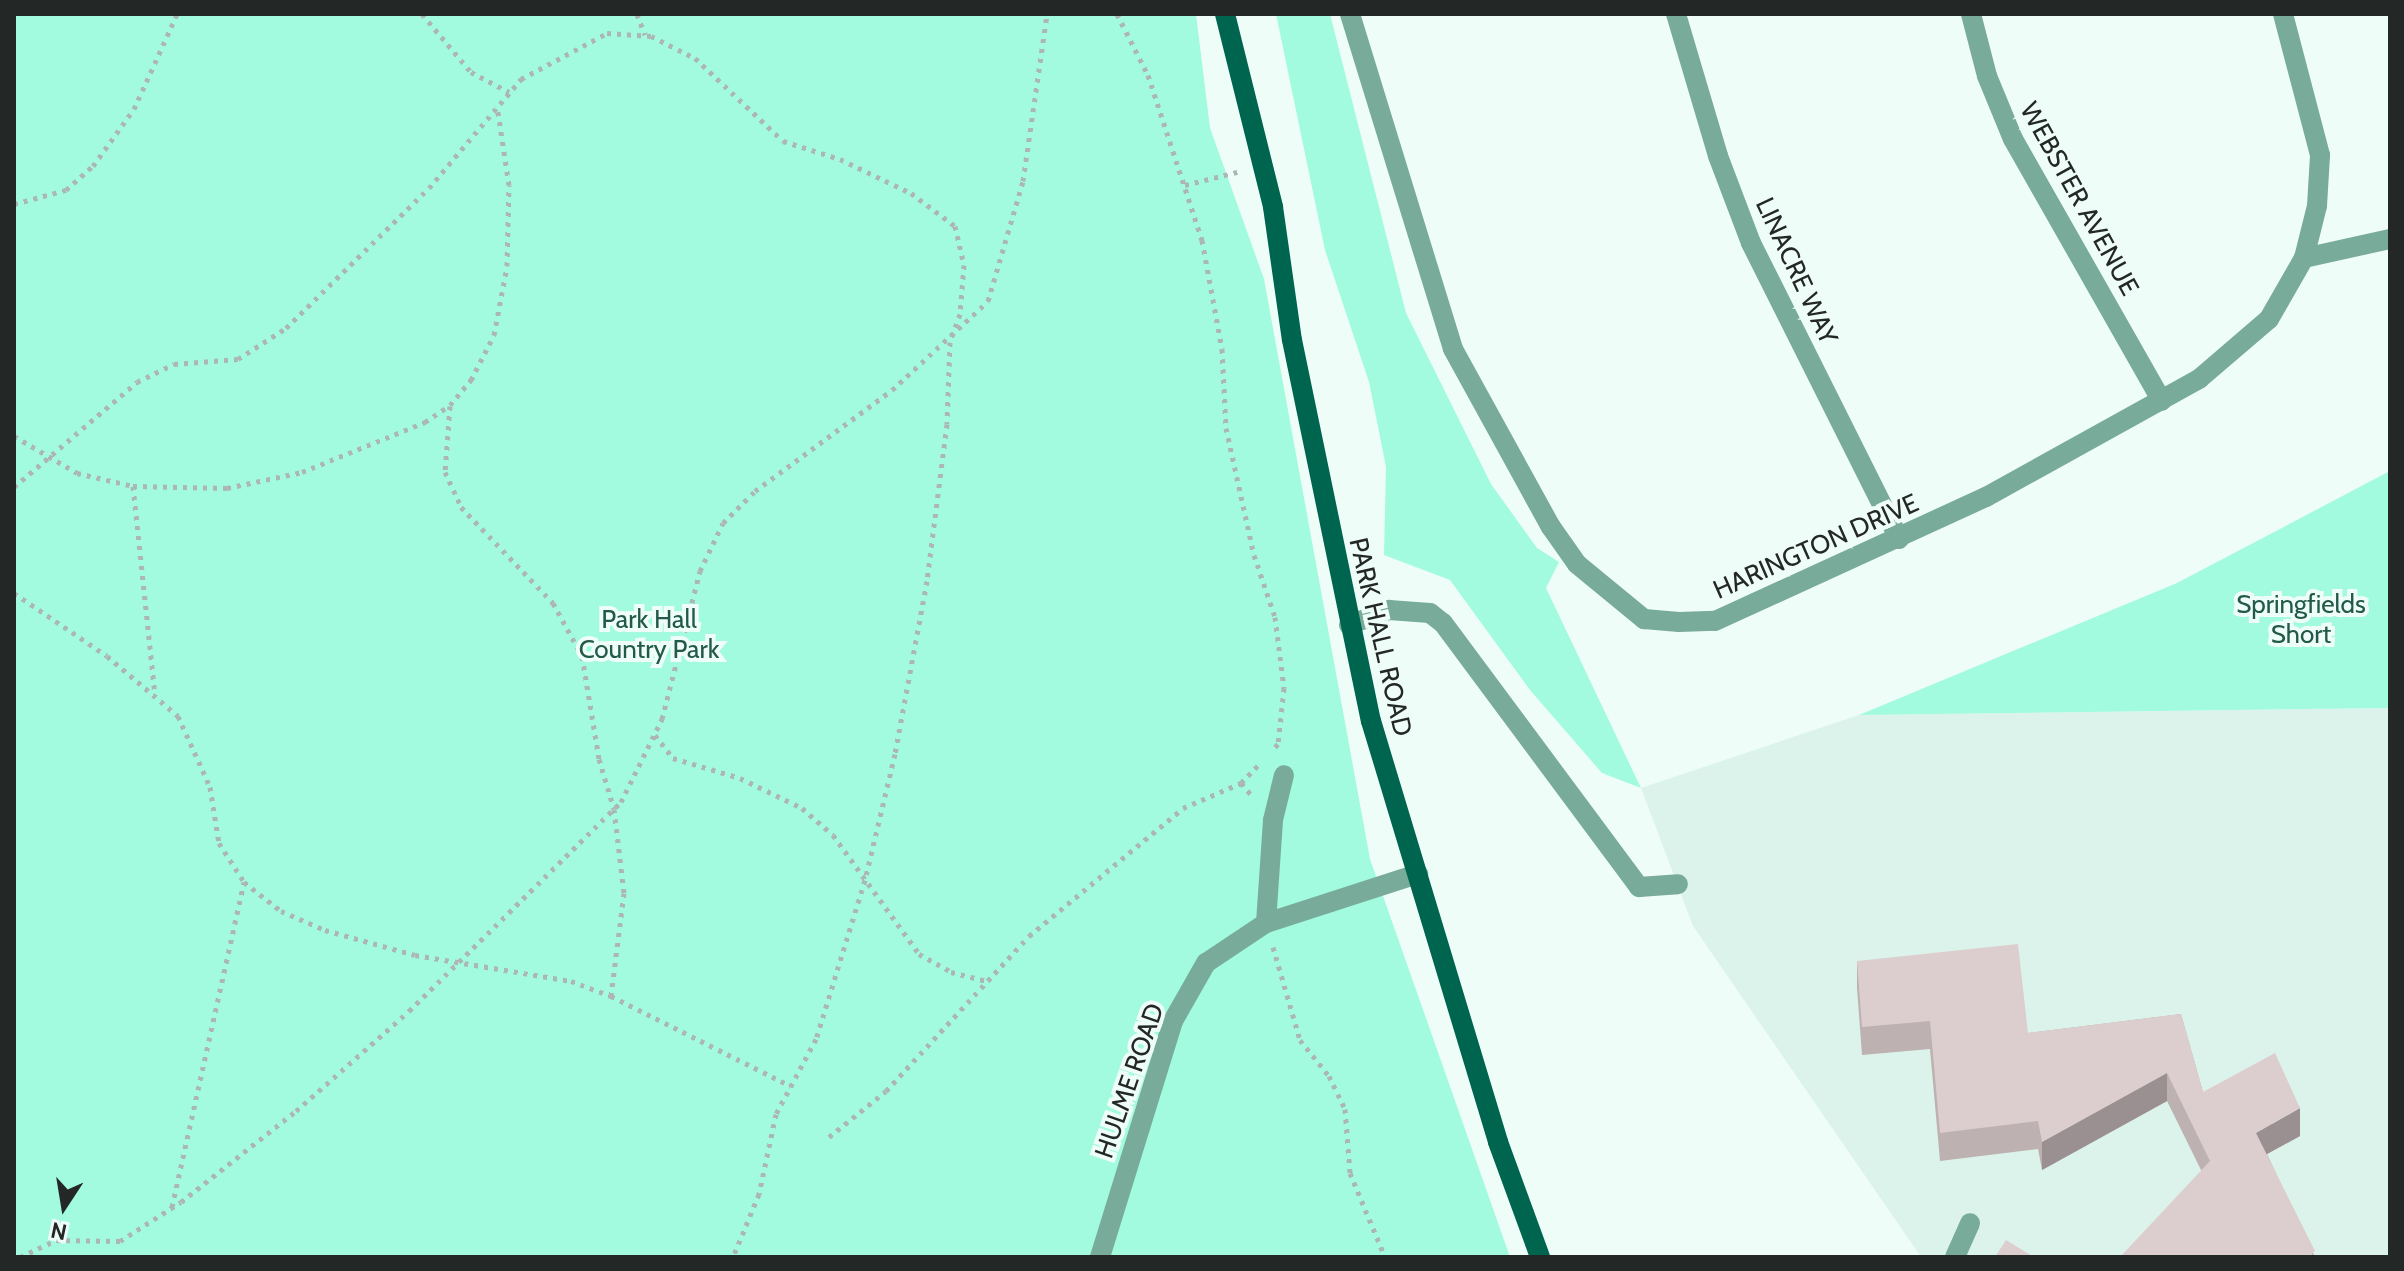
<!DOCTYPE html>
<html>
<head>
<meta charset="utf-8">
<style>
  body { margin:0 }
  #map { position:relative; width:2404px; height:1271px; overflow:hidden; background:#effdf8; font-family:Cabin,sans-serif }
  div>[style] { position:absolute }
  .built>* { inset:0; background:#dcf3eb }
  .green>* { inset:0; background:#a2fbde }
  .path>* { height:5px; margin-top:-2.5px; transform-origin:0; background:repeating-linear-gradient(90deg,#acb7b3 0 4px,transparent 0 10px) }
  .minor>* { height:20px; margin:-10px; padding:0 10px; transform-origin:10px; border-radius:10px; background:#79ab9a }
  .major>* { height:20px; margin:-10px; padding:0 10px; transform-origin:10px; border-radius:10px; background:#00654f }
  .wall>* { inset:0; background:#bdb1b2 }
  .shaded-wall>* { inset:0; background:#9a9091 }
  .building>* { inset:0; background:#dccecf }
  span { translate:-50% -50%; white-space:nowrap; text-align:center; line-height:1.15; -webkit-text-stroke:8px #effdf8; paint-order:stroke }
  .street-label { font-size:26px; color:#232826 }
  .park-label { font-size:26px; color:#225949 }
  .frame { position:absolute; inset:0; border:16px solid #232826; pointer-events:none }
  .north { position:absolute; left:24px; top:1167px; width:80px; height:80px; -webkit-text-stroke:6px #effdf8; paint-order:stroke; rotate:192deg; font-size:22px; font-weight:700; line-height:32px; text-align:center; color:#232826 }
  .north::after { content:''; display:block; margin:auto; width:28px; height:36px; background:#232826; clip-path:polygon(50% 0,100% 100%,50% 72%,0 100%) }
</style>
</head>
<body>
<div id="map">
  <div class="built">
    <div style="clip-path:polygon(2390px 708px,2390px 1257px,1921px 1257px,1693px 926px,1641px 788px,1859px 715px)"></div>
  </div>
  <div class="green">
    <div style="clip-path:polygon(14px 14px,1196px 14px,1210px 128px,1264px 279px,1370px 859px,1510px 1257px,14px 1257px)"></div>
    <div style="clip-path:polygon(1276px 14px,1330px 14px,1406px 313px,1491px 484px,1537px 548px,1559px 562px,1546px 588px,1641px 788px,1602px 773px,1530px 690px,1450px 580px,1384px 555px,1386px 467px,1369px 382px,1325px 250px)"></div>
    <div style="clip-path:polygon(2390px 471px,2390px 708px,1859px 715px,2177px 583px)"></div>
  </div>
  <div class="path">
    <div style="left:422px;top:14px;width:76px;rotate:49.8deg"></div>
    <div style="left:471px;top:72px;width:43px;rotate:27.8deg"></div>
    <div style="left:637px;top:14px;width:22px;rotate:69deg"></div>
    <div style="left:1117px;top:14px;width:68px;rotate:63.1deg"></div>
    <div style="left:1148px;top:75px;width:174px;rotate:71.9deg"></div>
    <div style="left:1202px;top:240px;width:111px;rotate:79.6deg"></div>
    <div style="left:1222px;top:349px;width:79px;rotate:87.1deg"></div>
    <div style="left:1226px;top:428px;width:130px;rotate:77.6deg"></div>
    <div style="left:1254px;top:555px;width:65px;rotate:71.3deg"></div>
    <div style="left:1275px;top:617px;width:72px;rotate:82.8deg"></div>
    <div style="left:1284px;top:688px;width:56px;rotate:96.1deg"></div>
    <div style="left:1278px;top:744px;width:8px;rotate:135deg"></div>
    <div style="left:1185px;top:185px;width:54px;rotate:-14deg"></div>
    <div style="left:14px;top:204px;width:54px;rotate:-15.1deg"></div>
    <div style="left:66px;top:190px;width:36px;rotate:-42deg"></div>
    <div style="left:93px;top:166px;width:70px;rotate:-54.3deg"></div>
    <div style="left:134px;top:109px;width:104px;rotate:-65.6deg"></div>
    <div style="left:450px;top:406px;width:66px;rotate:94.3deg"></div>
    <div style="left:445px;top:472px;width:38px;rotate:65deg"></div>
    <div style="left:461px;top:507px;width:133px;rotate:46.2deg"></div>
    <div style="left:553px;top:603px;width:60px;rotate:61.3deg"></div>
    <div style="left:582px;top:656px;width:104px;rotate:80.6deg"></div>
    <div style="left:599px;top:759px;width:52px;rotate:73.3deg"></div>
    <div style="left:614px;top:809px;width:85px;rotate:83.2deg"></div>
    <div style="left:624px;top:893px;width:104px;rotate:97.2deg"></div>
    <div style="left:14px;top:436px;width:73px;rotate:30.4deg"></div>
    <div style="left:77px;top:473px;width:57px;rotate:13.1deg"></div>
    <div style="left:133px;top:486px;width:94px;rotate:1.2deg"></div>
    <div style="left:227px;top:488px;width:77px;rotate:-12deg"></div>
    <div style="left:302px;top:472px;width:133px;rotate:-22.1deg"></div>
    <div style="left:425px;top:422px;width:30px;rotate:-34deg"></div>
    <div style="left:450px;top:405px;width:33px;rotate:-50deg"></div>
    <div style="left:471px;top:380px;width:51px;rotate:-62.9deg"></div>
    <div style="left:494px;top:335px;width:70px;rotate:-79.3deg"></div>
    <div style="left:507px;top:266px;width:81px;rotate:-88.6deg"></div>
    <div style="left:509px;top:185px;width:80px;rotate:-98.6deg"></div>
    <div style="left:133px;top:486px;width:211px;rotate:84deg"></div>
    <div style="left:14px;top:487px;width:162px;rotate:-40.5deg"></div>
    <div style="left:137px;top:382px;width:41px;rotate:-25.9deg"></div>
    <div style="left:174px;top:364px;width:64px;rotate:-4.5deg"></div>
    <div style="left:238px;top:359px;width:57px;rotate:-32.9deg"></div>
    <div style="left:286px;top:328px;width:200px;rotate:-44.4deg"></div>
    <div style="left:429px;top:188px;width:143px;rotate:-49.8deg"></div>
    <div style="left:521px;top:79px;width:98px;rotate:-28.1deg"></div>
    <div style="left:607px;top:33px;width:44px;rotate:3.9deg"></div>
    <div style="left:651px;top:36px;width:49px;rotate:26.6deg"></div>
    <div style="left:695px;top:58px;width:121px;rotate:43.3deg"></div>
    <div style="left:783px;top:141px;width:60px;rotate:17.5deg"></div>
    <div style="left:840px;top:159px;width:79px;rotate:25.6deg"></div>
    <div style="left:911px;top:193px;width:55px;rotate:36.9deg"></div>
    <div style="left:955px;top:226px;width:40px;rotate:77deg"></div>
    <div style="left:964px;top:265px;width:49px;rotate:94.7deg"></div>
    <div style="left:960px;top:314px;width:30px;rotate:110deg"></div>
    <div style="left:950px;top:342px;width:82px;rotate:92.1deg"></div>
    <div style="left:947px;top:424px;width:158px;rotate:97.3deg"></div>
    <div style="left:927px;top:581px;width:176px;rotate:100.5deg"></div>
    <div style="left:895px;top:754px;width:130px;rotate:103.4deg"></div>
    <div style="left:865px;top:880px;width:166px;rotate:107.1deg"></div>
    <div style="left:816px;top:1039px;width:85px;rotate:118.1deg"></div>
    <div style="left:776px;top:1114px;width:82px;rotate:102deg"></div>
    <div style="left:759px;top:1194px;width:68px;rotate:112.4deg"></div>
    <div style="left:14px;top:593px;width:112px;rotate:34.1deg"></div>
    <div style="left:107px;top:656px;width:93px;rotate:40.2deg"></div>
    <div style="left:178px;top:716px;width:78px;rotate:65.7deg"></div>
    <div style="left:210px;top:787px;width:57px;rotate:80.9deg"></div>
    <div style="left:219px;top:843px;width:46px;rotate:57.3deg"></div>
    <div style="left:244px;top:882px;width:47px;rotate:38.1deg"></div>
    <div style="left:281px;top:911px;width:48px;rotate:23.4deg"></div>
    <div style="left:325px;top:930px;width:93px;rotate:15.5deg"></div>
    <div style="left:415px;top:955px;width:158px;rotate:9.5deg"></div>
    <div style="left:571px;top:981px;width:43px;rotate:20.6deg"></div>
    <div style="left:611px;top:996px;width:201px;rotate:26.6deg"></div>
    <div style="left:655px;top:735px;width:29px;rotate:52deg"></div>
    <div style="left:673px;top:758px;width:70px;rotate:16.6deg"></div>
    <div style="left:740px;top:778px;width:69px;rotate:25.8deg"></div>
    <div style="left:802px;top:808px;width:41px;rotate:41.1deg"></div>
    <div style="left:833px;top:835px;width:147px;rotate:54.1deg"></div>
    <div style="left:919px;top:954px;width:37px;rotate:29deg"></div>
    <div style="left:951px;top:972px;width:37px;rotate:14deg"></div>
    <div style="left:1241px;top:783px;width:28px;rotate:-46deg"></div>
    <div style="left:1273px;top:947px;width:97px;rotate:73.8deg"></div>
    <div style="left:1300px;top:1040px;width:46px;rotate:51.1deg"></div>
    <div style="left:1329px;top:1076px;width:37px;rotate:64deg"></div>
    <div style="left:1345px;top:1109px;width:64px;rotate:85.5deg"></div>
    <div style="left:1350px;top:1173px;width:91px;rotate:67.4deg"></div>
    <div style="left:829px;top:1137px;width:73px;rotate:-38.9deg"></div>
    <div style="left:886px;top:1091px;width:211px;rotate:-47.3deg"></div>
    <div style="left:1029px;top:936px;width:200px;rotate:-39.7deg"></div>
    <div style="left:1183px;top:808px;width:63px;rotate:-23.3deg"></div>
    <div style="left:1241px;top:783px;width:18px;rotate:49deg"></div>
    <div style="left:172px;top:1207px;width:333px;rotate:-77.5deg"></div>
    <div style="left:20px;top:1257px;width:40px;rotate:-25deg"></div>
    <div style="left:56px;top:1240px;width:64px;rotate:0.9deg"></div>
    <div style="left:120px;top:1241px;width:72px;rotate:-32.6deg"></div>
    <div style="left:181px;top:1202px;width:147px;rotate:-38.4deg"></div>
    <div style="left:296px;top:1111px;width:151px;rotate:-41.5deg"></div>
    <div style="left:409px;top:1011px;width:298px;rotate:-44.6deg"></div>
    <div style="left:621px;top:802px;width:93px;rotate:-63.7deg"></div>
    <div style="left:662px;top:719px;width:153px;rotate:-75.6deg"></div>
    <div style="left:700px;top:571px;width:53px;rotate:-64.4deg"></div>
    <div style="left:723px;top:523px;width:45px;rotate:-45deg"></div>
    <div style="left:755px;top:491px;width:170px;rotate:-36.4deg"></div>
    <div style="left:892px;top:390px;width:131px;rotate:-42.8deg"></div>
    <div style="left:988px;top:301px;width:125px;rotate:-73.7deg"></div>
    <div style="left:1023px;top:181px;width:169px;rotate:-81.8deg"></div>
  </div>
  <div class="minor">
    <div style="left:1350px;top:14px;width:350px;rotate:72.9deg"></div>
    <div style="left:1453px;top:349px;width:203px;rotate:61.2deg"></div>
    <div style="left:1551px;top:527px;width:45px;rotate:54.9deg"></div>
    <div style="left:1577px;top:564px;width:87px;rotate:39.4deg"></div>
    <div style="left:1644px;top:619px;width:35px;rotate:5deg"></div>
    <div style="left:1679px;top:622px;width:36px;rotate:-2deg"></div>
    <div style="left:1715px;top:621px;width:298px;rotate:-24.6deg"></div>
    <div style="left:1986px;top:497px;width:244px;rotate:-29deg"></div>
    <div style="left:2199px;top:379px;width:92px;rotate:-40.6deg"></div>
    <div style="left:2269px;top:319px;width:70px;rotate:-60.2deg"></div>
    <div style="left:2304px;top:258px;width:54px;rotate:-76deg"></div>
    <div style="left:2317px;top:206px;width:51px;rotate:-86.6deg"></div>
    <div style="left:2320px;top:155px;width:146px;rotate:-104.7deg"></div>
    <div style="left:1676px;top:14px;width:148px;rotate:73.5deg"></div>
    <div style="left:1718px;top:156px;width:93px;rotate:69.2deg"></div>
    <div style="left:1751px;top:243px;width:331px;rotate:63.4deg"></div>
    <div style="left:1971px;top:14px;width:64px;rotate:75.5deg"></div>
    <div style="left:1987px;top:76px;width:68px;rotate:67.6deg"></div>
    <div style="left:2013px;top:139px;width:301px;rotate:60.4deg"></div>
    <div style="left:2304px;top:258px;width:88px;rotate:-12.5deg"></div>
    <div style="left:1349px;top:625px;width:43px;rotate:-20.6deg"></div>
    <div style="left:1389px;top:610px;width:41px;rotate:4.2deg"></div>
    <div style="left:1430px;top:613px;width:16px;rotate:38deg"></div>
    <div style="left:1443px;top:623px;width:329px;rotate:53.4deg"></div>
    <div style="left:1639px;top:887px;width:39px;rotate:-4deg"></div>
    <div style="left:1266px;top:923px;width:103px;rotate:-86.1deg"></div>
    <div style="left:1273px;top:820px;width:46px;rotate:-76.3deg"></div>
    <div style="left:1100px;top:1257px;width:247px;rotate:-72.8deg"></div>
    <div style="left:1173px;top:1021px;width:67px;rotate:-60.4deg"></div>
    <div style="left:1206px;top:963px;width:72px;rotate:-33.7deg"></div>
    <div style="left:1266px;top:923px;width:160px;rotate:-17.9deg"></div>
    <div style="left:1955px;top:1257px;width:37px;rotate:-66deg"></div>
  </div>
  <div class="major">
    <div style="left:1225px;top:14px;width:199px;rotate:76deg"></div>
    <div style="left:1273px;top:207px;width:134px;rotate:81.9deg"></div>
    <div style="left:1292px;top:340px;width:389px;rotate:78.3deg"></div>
    <div style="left:1371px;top:721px;width:440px;rotate:73.2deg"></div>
    <div style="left:1498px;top:1142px;width:122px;rotate:69.9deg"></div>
  </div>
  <div class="wall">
    <div style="clip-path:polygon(1857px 961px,2028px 1033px,2181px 1014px,2203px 1092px,2300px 1136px,2267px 1154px,2315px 1257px,2201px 1170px,2167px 1101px,2042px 1170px,2038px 1149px,1940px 1161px,1930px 1049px,1862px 1055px,1857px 988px)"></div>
  </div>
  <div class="shaded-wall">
    <div style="clip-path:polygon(2167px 1073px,2167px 1101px,2042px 1170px,2042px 1142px)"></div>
    <div style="clip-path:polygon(2300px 1108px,2300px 1136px,2256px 1160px,2256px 1133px)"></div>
  </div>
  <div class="building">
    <div style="clip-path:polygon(2018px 944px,2028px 1033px,2181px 1014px,2203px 1092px,2275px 1053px,2300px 1108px,2256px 1133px,2315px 1251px,2308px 1257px,2120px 1257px,2210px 1161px,2167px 1073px,2042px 1142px,2038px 1121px,1940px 1133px,1930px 1021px,1862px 1027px,1857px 961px)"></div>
    <div style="clip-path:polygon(2006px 1240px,2034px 1257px,1995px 1257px)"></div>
  </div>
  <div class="street-label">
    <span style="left:2079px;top:199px;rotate:61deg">WEBSTER AVENUE</span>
    <span style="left:1796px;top:271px;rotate:65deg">LINACRE WAY</span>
    <span style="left:1816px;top:547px;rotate:-24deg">HARINGTON DRIVE</span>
    <span style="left:1380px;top:637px;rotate:77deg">PARK HALL ROAD</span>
    <span style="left:1130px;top:1081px;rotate:-71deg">HULME ROAD</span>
  </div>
  <div class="park-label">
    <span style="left:2301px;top:620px">Springfields<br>Short</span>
    <span style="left:649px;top:635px">Park Hall<br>Country Park</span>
  </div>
  <div class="frame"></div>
  <div class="north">N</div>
</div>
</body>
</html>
